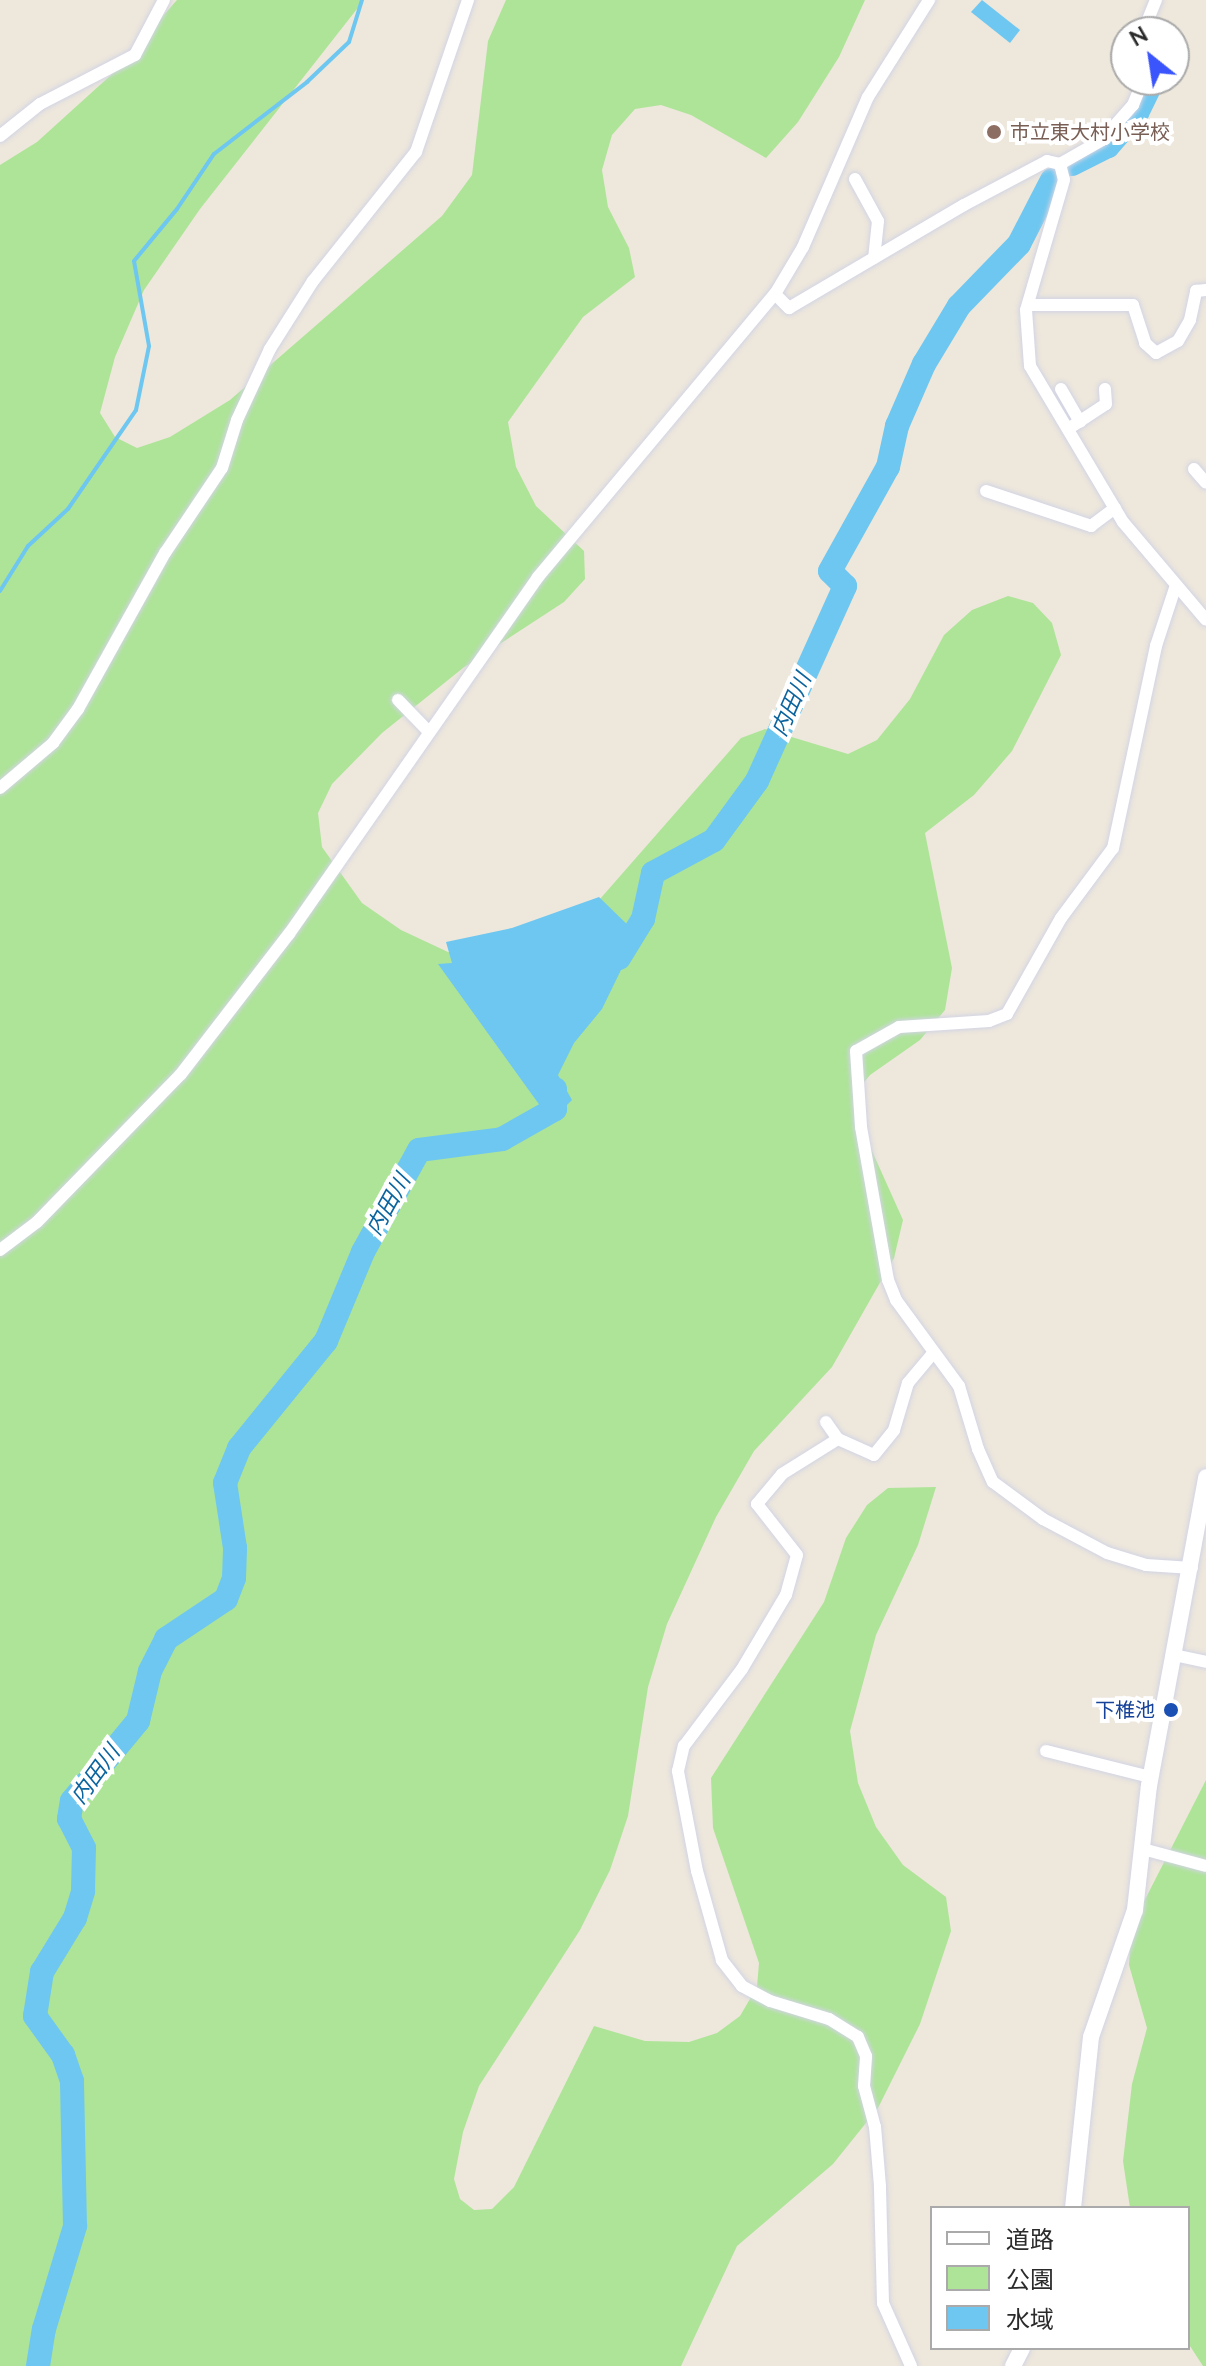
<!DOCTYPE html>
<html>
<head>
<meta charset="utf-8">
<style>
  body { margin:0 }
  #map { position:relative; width:1206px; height:2366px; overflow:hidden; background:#ede7dc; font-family:"Nunito Sans","Noto Sans JP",sans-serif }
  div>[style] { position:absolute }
  .green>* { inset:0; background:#aee498 }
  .water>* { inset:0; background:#6ec7f0 }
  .stream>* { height:4px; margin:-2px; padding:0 2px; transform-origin:2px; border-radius:2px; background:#6ec7f0 }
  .river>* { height:24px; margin:-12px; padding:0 12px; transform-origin:12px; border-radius:12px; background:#6ec7f0 }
  .roads { filter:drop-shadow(0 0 2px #d2d4e4) drop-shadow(0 0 2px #d2d4e4) }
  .minor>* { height:12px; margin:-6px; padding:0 6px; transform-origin:6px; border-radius:6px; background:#fff }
  .tertiary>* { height:16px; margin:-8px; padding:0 8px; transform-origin:8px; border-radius:8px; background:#fff }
  .dots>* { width:22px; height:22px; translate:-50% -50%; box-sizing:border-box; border:4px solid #fff; border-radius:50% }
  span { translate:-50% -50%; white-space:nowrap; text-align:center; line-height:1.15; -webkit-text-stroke:8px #fff; paint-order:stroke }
  .education-label { font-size:20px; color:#785e54 }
  .left { translate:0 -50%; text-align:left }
  .transit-label { font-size:20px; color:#164399 }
  .right { translate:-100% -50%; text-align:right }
  .water-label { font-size:22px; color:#0b649e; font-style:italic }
  .legend { position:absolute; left:930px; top:2206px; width:260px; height:144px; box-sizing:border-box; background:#fff; border:2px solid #aaa; margin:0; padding:10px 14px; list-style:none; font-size:24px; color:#2b2b2b }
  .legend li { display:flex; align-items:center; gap:16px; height:40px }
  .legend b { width:40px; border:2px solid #aaa }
  .north { position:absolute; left:1110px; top:16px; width:80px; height:80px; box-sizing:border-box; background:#fff; border:2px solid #aaa; border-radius:50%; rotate:330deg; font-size:22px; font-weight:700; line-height:32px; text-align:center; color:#2b2b2b }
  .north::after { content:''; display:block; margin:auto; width:28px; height:36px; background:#3a55fc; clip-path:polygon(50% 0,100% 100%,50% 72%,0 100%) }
</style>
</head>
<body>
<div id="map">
  <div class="green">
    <div style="clip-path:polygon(177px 0,364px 0,200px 209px,144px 290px,115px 357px,100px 413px,115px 437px,137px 448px,170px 437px,230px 400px,442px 216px,472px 175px,488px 41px,506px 0,865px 0,839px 57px,798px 122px,766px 158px,691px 115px,661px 105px,635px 109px,612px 135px,602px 170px,608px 207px,629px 248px,635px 277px,583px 317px,508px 422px,516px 467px,536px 506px,584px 551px,585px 579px,564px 602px,463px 668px,382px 733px,332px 784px,318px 813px,322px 847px,362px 903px,401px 930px,448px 952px,485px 959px,600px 899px,741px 738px,765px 729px,848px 754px,877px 740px,910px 699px,944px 635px,972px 610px,1008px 596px,1033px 603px,1052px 623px,1061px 655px,1012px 751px,974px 795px,925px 833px,952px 968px,945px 1010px,920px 1040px,870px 1075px,855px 1093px,867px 1140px,903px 1220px,894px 1258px,832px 1367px,754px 1451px,716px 1517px,667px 1624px,648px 1687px,628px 1816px,610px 1870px,580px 1930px,479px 2086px,463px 2132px,454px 2179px,460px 2199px,474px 2210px,492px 2209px,514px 2187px,594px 2026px,645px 2041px,689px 2042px,717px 2033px,740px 2016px,757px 1987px,759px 1963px,713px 1828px,711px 1778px,824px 1602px,846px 1538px,867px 1505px,888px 1488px,936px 1487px,918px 1545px,876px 1635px,850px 1731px,858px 1783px,876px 1827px,903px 1865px,946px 1897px,951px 1931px,920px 2024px,878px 2108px,833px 2164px,737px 2246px,681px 2366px,0 2366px,0 165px,37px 142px,111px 75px)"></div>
    <div style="clip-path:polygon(1206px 1780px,1206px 2366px,1203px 2366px,1188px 2343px,1188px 2208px,1130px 2208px,1123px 2161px,1132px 2084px,1147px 2028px,1129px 1965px,1131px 1927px)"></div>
  </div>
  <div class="water">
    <div style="clip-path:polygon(982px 0,1020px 30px,1010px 43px,971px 12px)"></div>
    <div style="clip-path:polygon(599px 897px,638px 935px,602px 1009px,574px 1043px,558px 1075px,572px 1100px,551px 1121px,438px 964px,452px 963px,446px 942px,512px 928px)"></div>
  </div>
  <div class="stream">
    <div style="left:0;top:591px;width:53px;rotate:-58.1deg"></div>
    <div style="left:28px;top:546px;width:54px;rotate:-42.8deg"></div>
    <div style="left:68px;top:509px;width:120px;rotate:-55.5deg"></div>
    <div style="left:136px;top:410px;width:65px;rotate:-78.5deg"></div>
    <div style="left:149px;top:346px;width:86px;rotate:-100deg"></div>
    <div style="left:134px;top:261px;width:67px;rotate:-50.4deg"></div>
    <div style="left:177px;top:209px;width:66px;rotate:-56.1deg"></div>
    <div style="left:214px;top:154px;width:118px;rotate:-37.7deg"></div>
    <div style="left:307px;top:82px;width:58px;rotate:-43.6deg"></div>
    <div style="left:349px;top:42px;width:44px;rotate:-72.8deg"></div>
  </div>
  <div class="river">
    <div style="left:1152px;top:28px;width:4px;rotate:90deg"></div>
    <div style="left:1072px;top:164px;width:40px;rotate:-26.6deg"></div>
    <div style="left:1108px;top:146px;width:44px;rotate:-48.7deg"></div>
    <div style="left:1137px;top:113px;width:37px;rotate:-64deg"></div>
    <div style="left:619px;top:958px;width:46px;rotate:-58.4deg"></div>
    <div style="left:643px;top:919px;width:47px;rotate:-77.7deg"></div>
    <div style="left:653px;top:873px;width:69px;rotate:-28.4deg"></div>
    <div style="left:714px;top:840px;width:73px;rotate:-53.9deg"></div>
    <div style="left:757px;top:781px;width:214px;rotate:-65.7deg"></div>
    <div style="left:845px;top:586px;width:21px;rotate:-135deg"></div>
    <div style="left:830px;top:571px;width:119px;rotate:-60.9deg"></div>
    <div style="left:888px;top:467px;width:42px;rotate:-77.6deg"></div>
    <div style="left:897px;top:426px;width:68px;rotate:-66.5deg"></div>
    <div style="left:924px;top:364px;width:68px;rotate:-58.9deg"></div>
    <div style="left:959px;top:306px;width:86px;rotate:-45.9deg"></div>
    <div style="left:1019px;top:244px;width:72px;rotate:-62.7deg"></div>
    <div style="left:38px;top:2366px;width:37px;rotate:-81deg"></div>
    <div style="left:44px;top:2329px;width:108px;rotate:-73.2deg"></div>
    <div style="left:75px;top:2226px;width:145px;rotate:-91.2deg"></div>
    <div style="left:72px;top:2081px;width:28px;rotate:-109deg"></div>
    <div style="left:63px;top:2055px;width:48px;rotate:-125.7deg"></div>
    <div style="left:35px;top:2016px;width:45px;rotate:-81deg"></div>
    <div style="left:42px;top:1972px;width:63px;rotate:-58.6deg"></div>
    <div style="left:75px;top:1918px;width:28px;rotate:-73deg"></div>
    <div style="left:83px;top:1891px;width:43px;rotate:-88.7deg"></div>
    <div style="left:84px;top:1848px;width:33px;rotate:-117deg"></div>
    <div style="left:69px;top:1819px;width:18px;rotate:-81deg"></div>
    <div style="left:72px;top:1801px;width:104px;rotate:-50.5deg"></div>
    <div style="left:138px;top:1721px;width:51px;rotate:-76.5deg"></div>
    <div style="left:150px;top:1671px;width:36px;rotate:-63deg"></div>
    <div style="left:166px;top:1639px;width:72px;rotate:-33.7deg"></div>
    <div style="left:226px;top:1599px;width:22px;rotate:-69deg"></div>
    <div style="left:234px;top:1578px;width:30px;rotate:-88deg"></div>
    <div style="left:235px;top:1548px;width:66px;rotate:-98.7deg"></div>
    <div style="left:225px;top:1483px;width:38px;rotate:-68deg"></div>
    <div style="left:239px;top:1448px;width:138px;rotate:-50.9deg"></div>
    <div style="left:326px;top:1341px;width:96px;rotate:-67.4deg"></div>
    <div style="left:363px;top:1252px;width:116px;rotate:-61.2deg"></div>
    <div style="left:419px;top:1150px;width:84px;rotate:-7.5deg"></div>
    <div style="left:502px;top:1139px;width:61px;rotate:-29.5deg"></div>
    <div style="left:555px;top:1109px;width:20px;rotate:-90deg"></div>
  </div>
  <div class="roads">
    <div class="minor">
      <div style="left:1143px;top:32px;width:35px;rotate:-68deg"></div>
      <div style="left:0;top:136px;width:51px;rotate:-38.7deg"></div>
      <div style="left:40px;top:104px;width:107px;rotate:-27.3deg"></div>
      <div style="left:135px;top:55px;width:62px;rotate:-62.2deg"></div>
      <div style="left:1060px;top:164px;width:16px;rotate:76deg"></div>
      <div style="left:1064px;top:180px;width:135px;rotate:106.3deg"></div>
      <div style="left:1026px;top:310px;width:56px;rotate:85.9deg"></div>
      <div style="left:1030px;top:366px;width:182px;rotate:59.2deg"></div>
      <div style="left:1123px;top:522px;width:128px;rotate:49.7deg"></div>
      <div style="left:1060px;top:164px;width:48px;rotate:-29.7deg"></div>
      <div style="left:1102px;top:140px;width:47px;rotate:-48.5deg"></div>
      <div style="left:1133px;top:105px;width:27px;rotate:-68deg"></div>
      <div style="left:855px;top:179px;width:48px;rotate:61.3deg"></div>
      <div style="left:878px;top:221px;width:37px;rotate:96deg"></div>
      <div style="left:775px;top:294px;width:20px;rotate:45deg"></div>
      <div style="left:789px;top:308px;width:203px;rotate:-30.5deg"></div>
      <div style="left:964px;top:205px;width:94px;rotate:-27.9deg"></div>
      <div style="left:1047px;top:161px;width:13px;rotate:13deg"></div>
      <div style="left:1028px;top:305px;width:105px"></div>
      <div style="left:1133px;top:305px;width:40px;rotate:72deg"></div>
      <div style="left:1145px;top:343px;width:15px;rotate:42deg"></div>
      <div style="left:1156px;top:353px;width:25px;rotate:-29deg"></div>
      <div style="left:1178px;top:341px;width:24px;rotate:-60deg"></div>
      <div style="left:1190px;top:320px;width:30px;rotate:-78deg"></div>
      <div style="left:1196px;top:291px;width:10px;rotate:-6deg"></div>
      <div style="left:1061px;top:389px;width:38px;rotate:60deg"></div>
      <div style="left:1068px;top:429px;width:45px;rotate:-33.3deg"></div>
      <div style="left:1106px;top:404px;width:15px;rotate:-94deg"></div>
      <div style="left:1194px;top:469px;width:18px;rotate:49deg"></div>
      <div style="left:986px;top:491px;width:111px;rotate:18.4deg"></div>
      <div style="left:1091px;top:526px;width:30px;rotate:-37deg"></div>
      <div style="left:1176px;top:585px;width:64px;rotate:108.2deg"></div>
      <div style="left:1156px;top:646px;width:207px;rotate:102deg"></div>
      <div style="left:1113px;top:848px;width:87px;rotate:126.6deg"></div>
      <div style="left:1061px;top:918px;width:110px;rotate:119.4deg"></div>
      <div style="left:1007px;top:1014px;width:19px;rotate:159deg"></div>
      <div style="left:989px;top:1021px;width:90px;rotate:176.2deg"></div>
      <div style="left:899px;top:1027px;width:49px;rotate:150.8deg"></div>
      <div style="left:856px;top:1051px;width:76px;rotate:86.2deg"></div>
      <div style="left:861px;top:1127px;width:155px;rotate:80deg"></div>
      <div style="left:888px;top:1280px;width:22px;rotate:68deg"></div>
      <div style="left:896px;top:1300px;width:107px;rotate:53.8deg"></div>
      <div style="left:959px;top:1386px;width:66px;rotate:73.2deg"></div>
      <div style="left:978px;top:1449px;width:36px;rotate:66deg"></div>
      <div style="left:993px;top:1482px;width:62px;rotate:36.5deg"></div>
      <div style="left:1043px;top:1519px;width:72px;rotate:28deg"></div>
      <div style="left:1107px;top:1553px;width:41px;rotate:17.1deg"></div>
      <div style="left:1146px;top:1565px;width:46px;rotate:3.7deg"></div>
      <div style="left:398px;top:700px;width:43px;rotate:45.9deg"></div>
      <div style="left:0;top:788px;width:70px;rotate:-40.3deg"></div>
      <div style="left:53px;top:743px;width:42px;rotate:-53.7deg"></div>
      <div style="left:78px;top:709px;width:179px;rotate:-60.9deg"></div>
      <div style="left:165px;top:553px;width:102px;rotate:-56.2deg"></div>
      <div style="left:222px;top:468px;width:50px;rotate:-72.6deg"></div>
      <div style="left:237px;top:420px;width:78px;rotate:-65.1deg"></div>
      <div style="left:270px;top:349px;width:80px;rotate:-57.7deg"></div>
      <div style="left:313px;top:281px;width:165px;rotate:-51.4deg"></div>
      <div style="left:416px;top:152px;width:161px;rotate:-71.1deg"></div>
      <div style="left:0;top:1250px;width:46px;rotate:-37.1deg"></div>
      <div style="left:37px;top:1222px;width:206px;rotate:-45.8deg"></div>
      <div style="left:181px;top:1074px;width:177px;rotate:-52.4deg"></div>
      <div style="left:289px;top:934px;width:435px;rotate:-55.1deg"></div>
      <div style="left:538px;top:577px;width:369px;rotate:-50.1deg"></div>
      <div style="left:775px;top:294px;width:55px;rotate:-59.2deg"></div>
      <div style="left:803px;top:247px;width:163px;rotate:-66.6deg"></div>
      <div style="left:868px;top:97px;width:115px;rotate:-57.8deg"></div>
      <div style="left:826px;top:1422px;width:21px;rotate:55deg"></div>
      <div style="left:1174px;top:1655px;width:33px;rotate:12deg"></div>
      <div style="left:1046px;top:1751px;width:107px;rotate:14deg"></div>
      <div style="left:1143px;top:1849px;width:65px;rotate:15.1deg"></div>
      <div style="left:911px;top:2366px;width:69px;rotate:-114deg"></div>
      <div style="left:883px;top:2303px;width:117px;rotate:-91.5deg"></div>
      <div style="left:880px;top:2186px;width:59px;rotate:-94.8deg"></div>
      <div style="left:875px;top:2127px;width:42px;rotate:-105deg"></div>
      <div style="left:864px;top:2086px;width:30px;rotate:-86deg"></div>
      <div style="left:866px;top:2056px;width:21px;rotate:-113deg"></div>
      <div style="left:858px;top:2037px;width:34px;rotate:-148deg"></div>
      <div style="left:829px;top:2019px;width:62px;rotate:-163deg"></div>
      <div style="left:770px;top:2001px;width:32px;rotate:-152deg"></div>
      <div style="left:742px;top:1986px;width:33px;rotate:-128deg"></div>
      <div style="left:722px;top:1960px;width:92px;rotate:-105.7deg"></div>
      <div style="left:697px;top:1871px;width:102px;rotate:-100.8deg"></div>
      <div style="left:678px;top:1771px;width:26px;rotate:-77deg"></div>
      <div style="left:684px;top:1746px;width:96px;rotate:-53deg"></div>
      <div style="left:742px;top:1669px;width:86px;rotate:-59.3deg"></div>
      <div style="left:786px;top:1595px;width:41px;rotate:-74.6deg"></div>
      <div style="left:797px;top:1555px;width:65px;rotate:-128.1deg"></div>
      <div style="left:757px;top:1504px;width:39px;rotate:-50deg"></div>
      <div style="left:782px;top:1474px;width:66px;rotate:-32deg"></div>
      <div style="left:838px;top:1439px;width:39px;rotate:24deg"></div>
      <div style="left:874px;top:1455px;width:32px;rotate:-51deg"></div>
      <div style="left:894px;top:1430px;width:49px;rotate:-73.4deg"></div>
      <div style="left:908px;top:1383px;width:40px;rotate:-50deg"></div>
    </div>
    <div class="tertiary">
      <div style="left:1073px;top:2208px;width:172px;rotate:-84deg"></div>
      <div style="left:1091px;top:2037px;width:134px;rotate:-70.9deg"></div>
      <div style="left:1135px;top:1910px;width:125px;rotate:-83.6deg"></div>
      <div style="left:1149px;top:1786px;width:314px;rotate:-79.5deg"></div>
      <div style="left:1013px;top:2366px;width:20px;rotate:-63deg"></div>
    </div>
  </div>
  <div class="dots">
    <div style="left:994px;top:132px;background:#8d6e63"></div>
    <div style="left:1171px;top:1710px;background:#1a4fb4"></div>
  </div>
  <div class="education-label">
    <span class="left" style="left:1010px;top:132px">市立東大村小学校</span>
  </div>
  <div class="transit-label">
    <span class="right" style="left:1155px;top:1710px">下椎池</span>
  </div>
  <div class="water-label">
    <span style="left:792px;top:705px;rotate:-66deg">内田川</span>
    <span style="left:389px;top:1205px;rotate:-61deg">内田川</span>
    <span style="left:96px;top:1775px;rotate:-54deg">内田川</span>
  </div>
  <ul class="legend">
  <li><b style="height:10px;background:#fff"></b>道路</li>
  <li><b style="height:22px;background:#aee498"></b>公園</li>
  <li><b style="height:22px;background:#6ec7f0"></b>水域</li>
  </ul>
  <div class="north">N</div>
</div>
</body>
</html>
